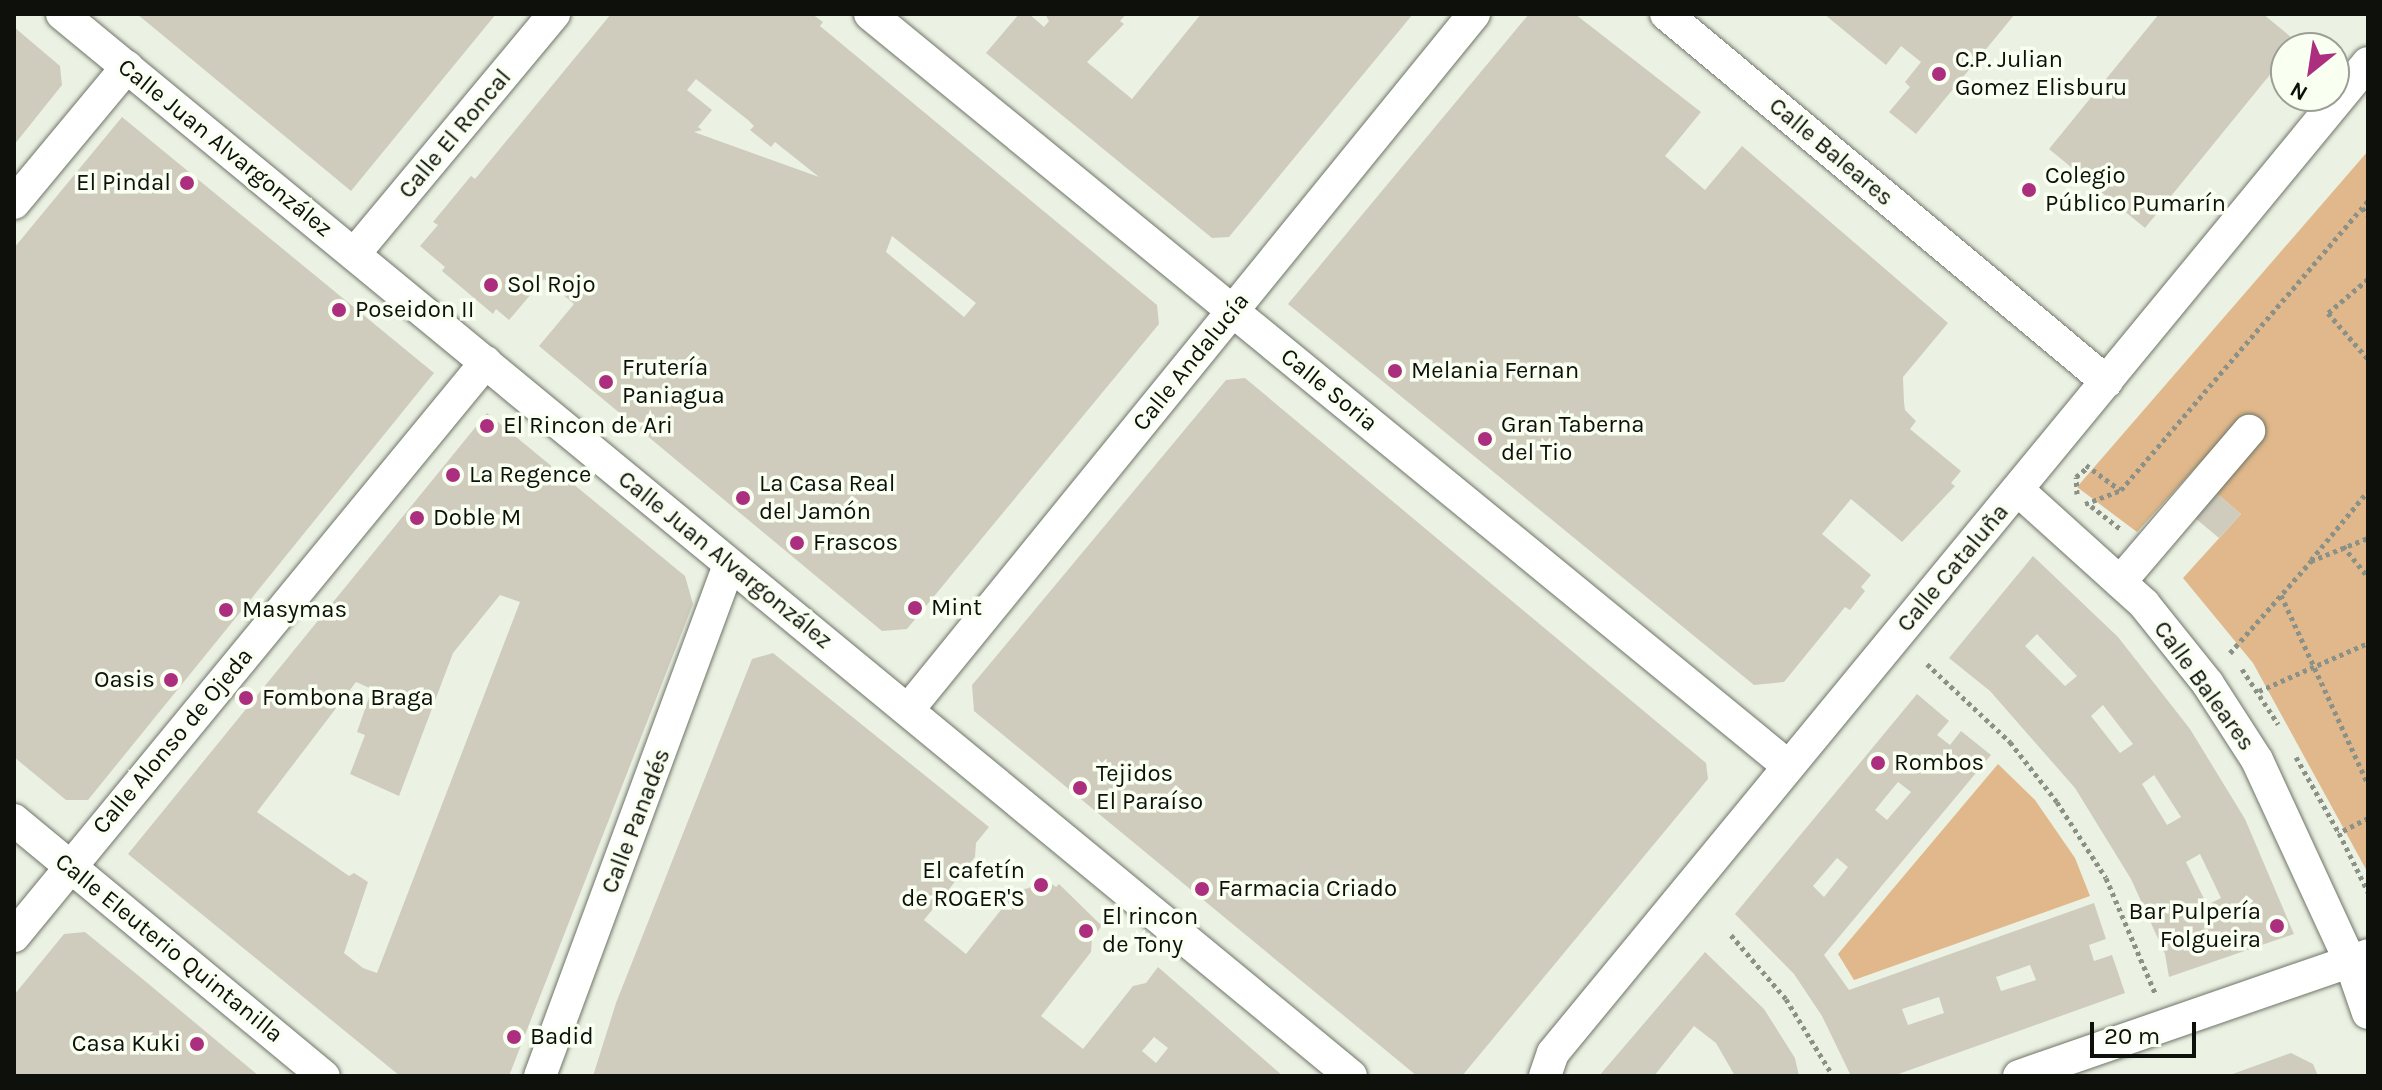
<!DOCTYPE html>
<html>
<head>
<meta charset="utf-8">
<style>
  body { margin:0 }
  #map { position:relative; width:2382px; height:1090px; overflow:hidden; background:#ebf2e3; font-family:Karla,sans-serif }
  div>[style] { position:absolute }
  .green>* { inset:0; background:#e0b88b }
  .building>* { inset:0; background:#cfccbe }
  .path>* { height:5px; margin-top:-2.5px; transform-origin:0; background:repeating-linear-gradient(90deg,#8c9187 0 4px,transparent 0 8px) }
  .roads { filter:drop-shadow(0 0 2px #6f7568) drop-shadow(0 0 2px #6f7568) }
  .street>* { height:32px; margin:-16px; padding:0 16px; transform-origin:16px; border-radius:16px; background:#fff }
  .dots>* { width:22px; height:22px; translate:-50% -50%; box-sizing:border-box; border:4px solid #f9fff1; border-radius:50% }
  span { translate:-50% -50%; white-space:nowrap; text-align:center; line-height:1.15; -webkit-text-stroke:7px #f9fff1; paint-order:stroke }
  .poi-label { font-size:24px; color:#0e100b }
  .left { translate:0 -50%; text-align:left }
  .right { translate:-100% -50%; text-align:right }
  .street-label { font-size:24px; color:#0e100b }
  .frame { position:absolute; inset:0; border:16px solid #0e100b; pointer-events:none }
  .north { position:absolute; left:2270px; top:32px; width:80px; height:80px; box-sizing:border-box; background:#f9fff1; border:2px solid #9b9f95; border-radius:50%; rotate:210deg; font-size:22px; font-weight:700; line-height:32px; text-align:center; color:#0e100b }
  .north::after { content:''; display:block; margin:auto; width:28px; height:36px; background:#ac2f7f; clip-path:polygon(50% 0,100% 100%,50% 72%,0 100%) }
  .scale { position:absolute; left:2090px; top:1022px; width:106px; height:36px; box-sizing:border-box; border:4px solid #0e100b; border-top:0; padding-left:10px; font-size:24px; line-height:28px; white-space:nowrap; color:#0e100b; -webkit-text-stroke:6px #f9fff1; paint-order:stroke }
</style>
</head>
<body>
<div id="map">
  <div class="green">
    <div style="clip-path:polygon(2368px 151px,2368px 873px,2253px 663px,2183px 578px,2241px 514px,2215px 492px,2238px 421px,2137px 532px,2077px 487px)"></div>
    <div style="clip-path:polygon(1998px 764px,2035px 800px,2075px 858px,2090px 896px,1854px 980px,1838px 954px)"></div>
  </div>
  <div class="building">
    <div style="clip-path:polygon(137px 14px,496px 14px,351px 191px)"></div>
    <div style="clip-path:polygon(evenodd,611px 14px,812px 14px,823px 22px,820px 26px,1157px 305px,1159px 324px,907px 629px,882px 631px,539px 346px,574px 304px,544px 279px,509px 320px,496px 309px,493px 314px,442px 271px,445px 267px,420px 246px,438px 225px,433px 222px,471px 176px,475px 179px,611px 14px,696px 79px,748px 120px,754px 126px,750px 130px,771px 147px,775px 142px,819px 177px,694px 132px,702px 130px,698px 127px,712px 110px,687px 90px,696px 79px,611px 14px,892px 236px,976px 303px,964px 317px,886px 252px,892px 236px)"></div>
    <div style="clip-path:polygon(1019px 14px,1029px 14px,1044px 27px,1049px 21px,1045px 14px,1126px 14px,1120px 21px,1124px 24px,1087px 62px,1132px 99px,1201px 14px,1413px 14px,1229px 237px,1212px 238px,986px 53px)"></div>
    <div style="clip-path:polygon(1529px 14px,1575px 14px,1701px 112px,1665px 156px,1705px 190px,1742px 146px,1948px 323px,1903px 377px,1904px 402px,1905px 410px,1916px 421px,1910px 429px,1961px 471px,1951px 483px,1955px 486px,1902px 542px,1851px 499px,1822px 534px,1871px 575px,1861px 587px,1865px 591px,1850px 610px,1845px 607px,1784px 682px,1754px 685px,1288px 304px)"></div>
    <div style="clip-path:polygon(1824px 14px,2015px 14px,1916px 134px,1889px 112px,1910px 87px,1905px 82px,1921px 62px,1901px 46px,1886px 65px)"></div>
    <div style="clip-path:polygon(2159px 14px,2263px 14px,2297px 42px,2286px 48px,2286px 55px,2145px 228px,2049px 149px)"></div>
    <div style="clip-path:polygon(14px 27px,60px 66px,62px 85px,14px 145px)"></div>
    <div style="clip-path:polygon(122px 117px,434px 373px,88px 800px,66px 800px,14px 757px,14px 248px)"></div>
    <div style="clip-path:polygon(1245px 378px,1706px 763px,1708px 779px,1462px 1076px,1417px 1076px,974px 711px,972px 685px,988px 666px,1226px 380px)"></div>
    <div style="clip-path:polygon(evenodd,487px 413px,685px 576px,693px 604px,509px 1076px,400px 1076px,128px 854px,487px 413px,500px 595px,520px 602px,377px 973px,363px 968px,344px 953px,368px 882px,354px 873px,349px 876px,257px 812px,356px 682px,372px 689px,357px 732px,365px 735px,350px 774px,399px 796px,453px 653px,500px 595px)"></div>
    <div style="clip-path:polygon(2215px 492px,2241px 514px,2219px 538px,2195px 518px)"></div>
    <div style="clip-path:polygon(evenodd,2033px 556px,2118px 637px,2190px 729px,2245px 819px,2294px 934px,2169px 977px,2165px 954px,2131px 879px,2075px 788px,1990px 691px,1949px 658px,2033px 556px,2037px 634px,2077px 676px,2065px 686px,2025px 646px,2037px 634px,2033px 556px,2103px 705px,2133px 744px,2120px 753px,2091px 716px,2103px 705px,2033px 556px,2154px 775px,2181px 817px,2167px 825px,2142px 784px,2154px 775px,2033px 556px,2200px 854px,2221px 898px,2207px 905px,2186px 862px,2200px 854px)"></div>
    <div style="clip-path:polygon(evenodd,773px 653px,989px 827px,976px 843px,975px 857px,924px 920px,966px 954px,1016px 891px,1029px 888px,1040px 875px,1056px 887px,1059px 884px,1102px 926px,1092px 938px,1091px 952px,1041px 1016px,1083px 1049px,1133px 986px,1146px 983px,1158px 967px,1283px 1076px,593px 1076px,616px 1003px,752px 659px,773px 653px,1154px 1037px,1168px 1048px,1156px 1063px,1142px 1051px,1154px 1037px)"></div>
    <div style="clip-path:polygon(evenodd,1917px 694px,1949px 721px,1937px 735px,1950px 745px,1961px 731px,1991px 755px,1824px 955px,1849px 990px,2094px 903px,2106px 939px,2089px 945px,2094px 961px,2112px 955px,2125px 993px,1893px 1076px,1851px 1076px,1822px 1016px,1794px 974px,1735px 914px,1917px 694px,1898px 782px,1911px 792px,1887px 820px,1875px 810px,1898px 782px,1917px 694px,1837px 858px,1848px 867px,1824px 897px,1813px 886px,1837px 858px,1917px 694px,2030px 965px,2036px 980px,2001px 991px,1996px 977px,2030px 965px,1917px 694px,1939px 997px,1944px 1013px,1908px 1025px,1902px 1009px,1939px 997px)"></div>
    <div style="clip-path:polygon(85px 932px,145px 981px,259px 1076px,14px 1076px,14px 995px,64px 934px)"></div>
    <div style="clip-path:polygon(1705px 952px,1764px 1009px,1795px 1058px,1799px 1076px,1735px 1076px,1716px 1043px,1694px 1026px,1654px 1076px,1599px 1076px)"></div>
    <div style="clip-path:polygon(2291px 1053px,2313px 1064px,2318px 1076px,2227px 1076px)"></div>
  </div>
  <div class="path">
    <div style="left:2362px;top:208px;width:9px;rotate:49deg"></div>
    <div style="left:2368px;top:279px;width:52px;rotate:139.6deg"></div>
    <div style="left:2328px;top:313px;width:61px;rotate:49deg"></div>
    <div style="left:2086px;top:465px;width:42px;rotate:36.3deg"></div>
    <div style="left:2077px;top:494px;width:17px;rotate:-93deg"></div>
    <div style="left:2076px;top:477px;width:16px;rotate:-40deg"></div>
    <div style="left:2085px;top:504px;width:39px;rotate:-21deg"></div>
    <div style="left:2121px;top:490px;width:380px;rotate:-49.5deg"></div>
    <div style="left:2091px;top:506px;width:37px;rotate:38deg"></div>
    <div style="left:2343px;top:546px;width:40px;rotate:51deg"></div>
    <div style="left:2311px;top:560px;width:89px;rotate:-50.4deg"></div>
    <div style="left:2281px;top:595px;width:208px;rotate:65.3deg"></div>
    <div style="left:2230px;top:653px;width:123px;rotate:-48.6deg"></div>
    <div style="left:2311px;top:561px;width:61px;rotate:-22deg"></div>
    <div style="left:1927px;top:664px;width:114px;rotate:43.2deg"></div>
    <div style="left:2010px;top:742px;width:76px;rotate:51.9deg"></div>
    <div style="left:2057px;top:802px;width:90px;rotate:57.2deg"></div>
    <div style="left:2106px;top:878px;width:127px;rotate:66.9deg"></div>
    <div style="left:2242px;top:669px;width:66px;rotate:56.8deg"></div>
    <div style="left:2259px;top:691px;width:119px;rotate:-23.8deg"></div>
    <div style="left:2296px;top:757px;width:87px;rotate:60.5deg"></div>
    <div style="left:2368px;top:818px;width:33px;rotate:153deg"></div>
    <div style="left:2339px;top:833px;width:66px;rotate:63.8deg"></div>
    <div style="left:1731px;top:935px;width:84px;rotate:49.3deg"></div>
    <div style="left:1786px;top:999px;width:90px;rotate:58.6deg"></div>
  </div>
  <div class="roads">
    <div class="street">
      <div style="left:62px;top:14px;width:1670px;rotate:39.48deg"></div>
      <div style="left:870px;top:14px;width:1187px;rotate:39.32deg"></div>
      <div style="left:1666px;top:14px;width:574px;rotate:39.84deg"></div>
      <div style="left:14px;top:203px;width:177px;rotate:-50.3deg"></div>
      <div style="left:355px;top:253px;width:311px;rotate:-50.2deg"></div>
      <div style="left:2018px;top:490px;width:170px;rotate:42.1deg"></div>
      <div style="left:2144px;top:604px;width:102px;rotate:51.3deg"></div>
      <div style="left:2208px;top:684px;width:90px;rotate:57.2deg"></div>
      <div style="left:2257px;top:760px;width:221px;rotate:65.2deg"></div>
      <div style="left:2350px;top:961px;width:55px;rotate:70.9deg"></div>
      <div style="left:2120px;top:582px;width:199px;rotate:-49.5deg"></div>
      <div style="left:908px;top:710px;width:897px;rotate:-50.88deg"></div>
      <div style="left:14px;top:820px;width:402px;rotate:39.6deg"></div>
      <div style="left:14px;top:936px;width:743px;rotate:-50.57deg"></div>
      <div style="left:540px;top:1076px;width:545px;rotate:-69.7deg"></div>
      <div style="left:1545px;top:1076px;width:24px;rotate:-71deg"></div>
      <div style="left:1553px;top:1053px;width:1282px;rotate:-50.54deg"></div>
      <div style="left:2019px;top:1076px;width:369px;rotate:-19.1deg"></div>
    </div>
  </div>
  <div class="dots">
    <div style="left:1939px;top:74px;background:#ac2f7f"></div>
    <div style="left:187px;top:183px;background:#ac2f7f"></div>
    <div style="left:2029px;top:190px;background:#ac2f7f"></div>
    <div style="left:491px;top:285px;background:#ac2f7f"></div>
    <div style="left:339px;top:310px;background:#ac2f7f"></div>
    <div style="left:1395px;top:371px;background:#ac2f7f"></div>
    <div style="left:606px;top:382px;background:#ac2f7f"></div>
    <div style="left:487px;top:426px;background:#ac2f7f"></div>
    <div style="left:1485px;top:439px;background:#ac2f7f"></div>
    <div style="left:453px;top:475px;background:#ac2f7f"></div>
    <div style="left:743px;top:498px;background:#ac2f7f"></div>
    <div style="left:417px;top:518px;background:#ac2f7f"></div>
    <div style="left:797px;top:543px;background:#ac2f7f"></div>
    <div style="left:915px;top:608px;background:#ac2f7f"></div>
    <div style="left:226px;top:610px;background:#ac2f7f"></div>
    <div style="left:171px;top:680px;background:#ac2f7f"></div>
    <div style="left:246px;top:698px;background:#ac2f7f"></div>
    <div style="left:1878px;top:763px;background:#ac2f7f"></div>
    <div style="left:1080px;top:788px;background:#ac2f7f"></div>
    <div style="left:1041px;top:885px;background:#ac2f7f"></div>
    <div style="left:1202px;top:889px;background:#ac2f7f"></div>
    <div style="left:2277px;top:926px;background:#ac2f7f"></div>
    <div style="left:1086px;top:931px;background:#ac2f7f"></div>
    <div style="left:514px;top:1037px;background:#ac2f7f"></div>
    <div style="left:197px;top:1044px;background:#ac2f7f"></div>
  </div>
  <div class="poi-label">
    <span class="left" style="left:1955px;top:74px">C.P. Julian<br>Gomez Elisburu</span>
    <span class="left" style="left:2045px;top:190px">Colegio<br>Público Pumarín</span>
    <span class="right" style="left:171px;top:183px">El Pindal</span>
    <span class="left" style="left:507px;top:285px">Sol Rojo</span>
    <span class="left" style="left:355px;top:310px">Poseidon II</span>
    <span class="left" style="left:622px;top:382px">Frutería<br>Paniagua</span>
    <span class="left" style="left:1411px;top:371px">Melania Fernan</span>
    <span class="left" style="left:1501px;top:439px">Gran Taberna<br>del Tio</span>
    <span class="left" style="left:503px;top:426px">El Rincon de Ari</span>
    <span class="left" style="left:469px;top:475px">La Regence</span>
    <span class="left" style="left:759px;top:498px">La Casa Real<br>del Jamón</span>
    <span class="left" style="left:433px;top:518px">Doble M</span>
    <span class="left" style="left:813px;top:543px">Frascos</span>
    <span class="left" style="left:931px;top:608px">Mint</span>
    <span class="left" style="left:242px;top:610px">Masymas</span>
    <span class="right" style="left:155px;top:680px">Oasis</span>
    <span class="left" style="left:262px;top:698px">Fombona Braga</span>
    <span class="left" style="left:1894px;top:763px">Rombos</span>
    <span class="left" style="left:1096px;top:788px">Tejidos<br>El Paraíso</span>
    <span class="right" style="left:1025px;top:885px">El cafetín<br>de ROGER'S</span>
    <span class="left" style="left:1218px;top:889px">Farmacia Criado</span>
    <span class="right" style="left:2261px;top:926px">Bar Pulpería<br>Folgueira</span>
    <span class="left" style="left:1102px;top:931px">El rincon<br>de Tony</span>
    <span class="left" style="left:530px;top:1037px">Badid</span>
    <span class="right" style="left:181px;top:1044px">Casa Kuki</span>
  </div>
  <div class="street-label">
    <span style="left:455px;top:134px;rotate:-50deg">Calle El Roncal</span>
    <span style="left:225px;top:148px;rotate:39deg">Calle Juan Alvargonzález</span>
    <span style="left:1831px;top:152px;rotate:40deg">Calle Baleares</span>
    <span style="left:1191px;top:362px;rotate:-51deg">Calle Andalucía</span>
    <span style="left:1329px;top:390px;rotate:39deg">Calle Soria</span>
    <span style="left:725px;top:560px;rotate:39deg">Calle Juan Alvargonzález</span>
    <span style="left:1953px;top:568px;rotate:-50deg">Calle Cataluña</span>
    <span style="left:2204px;top:686px;rotate:54deg">Calle Baleares</span>
    <span style="left:173px;top:741px;rotate:-50deg">Calle Alonso de Ojeda</span>
    <span style="left:636px;top:821px;rotate:-69deg">Calle Panadés</span>
    <span style="left:169px;top:948px;rotate:39deg">Calle Eleuterio Quintanilla</span>
  </div>
  <div class="frame"></div>
  <div class="north">N</div>
  <div class="scale">20 m</div>
</div>
</body>
</html>
